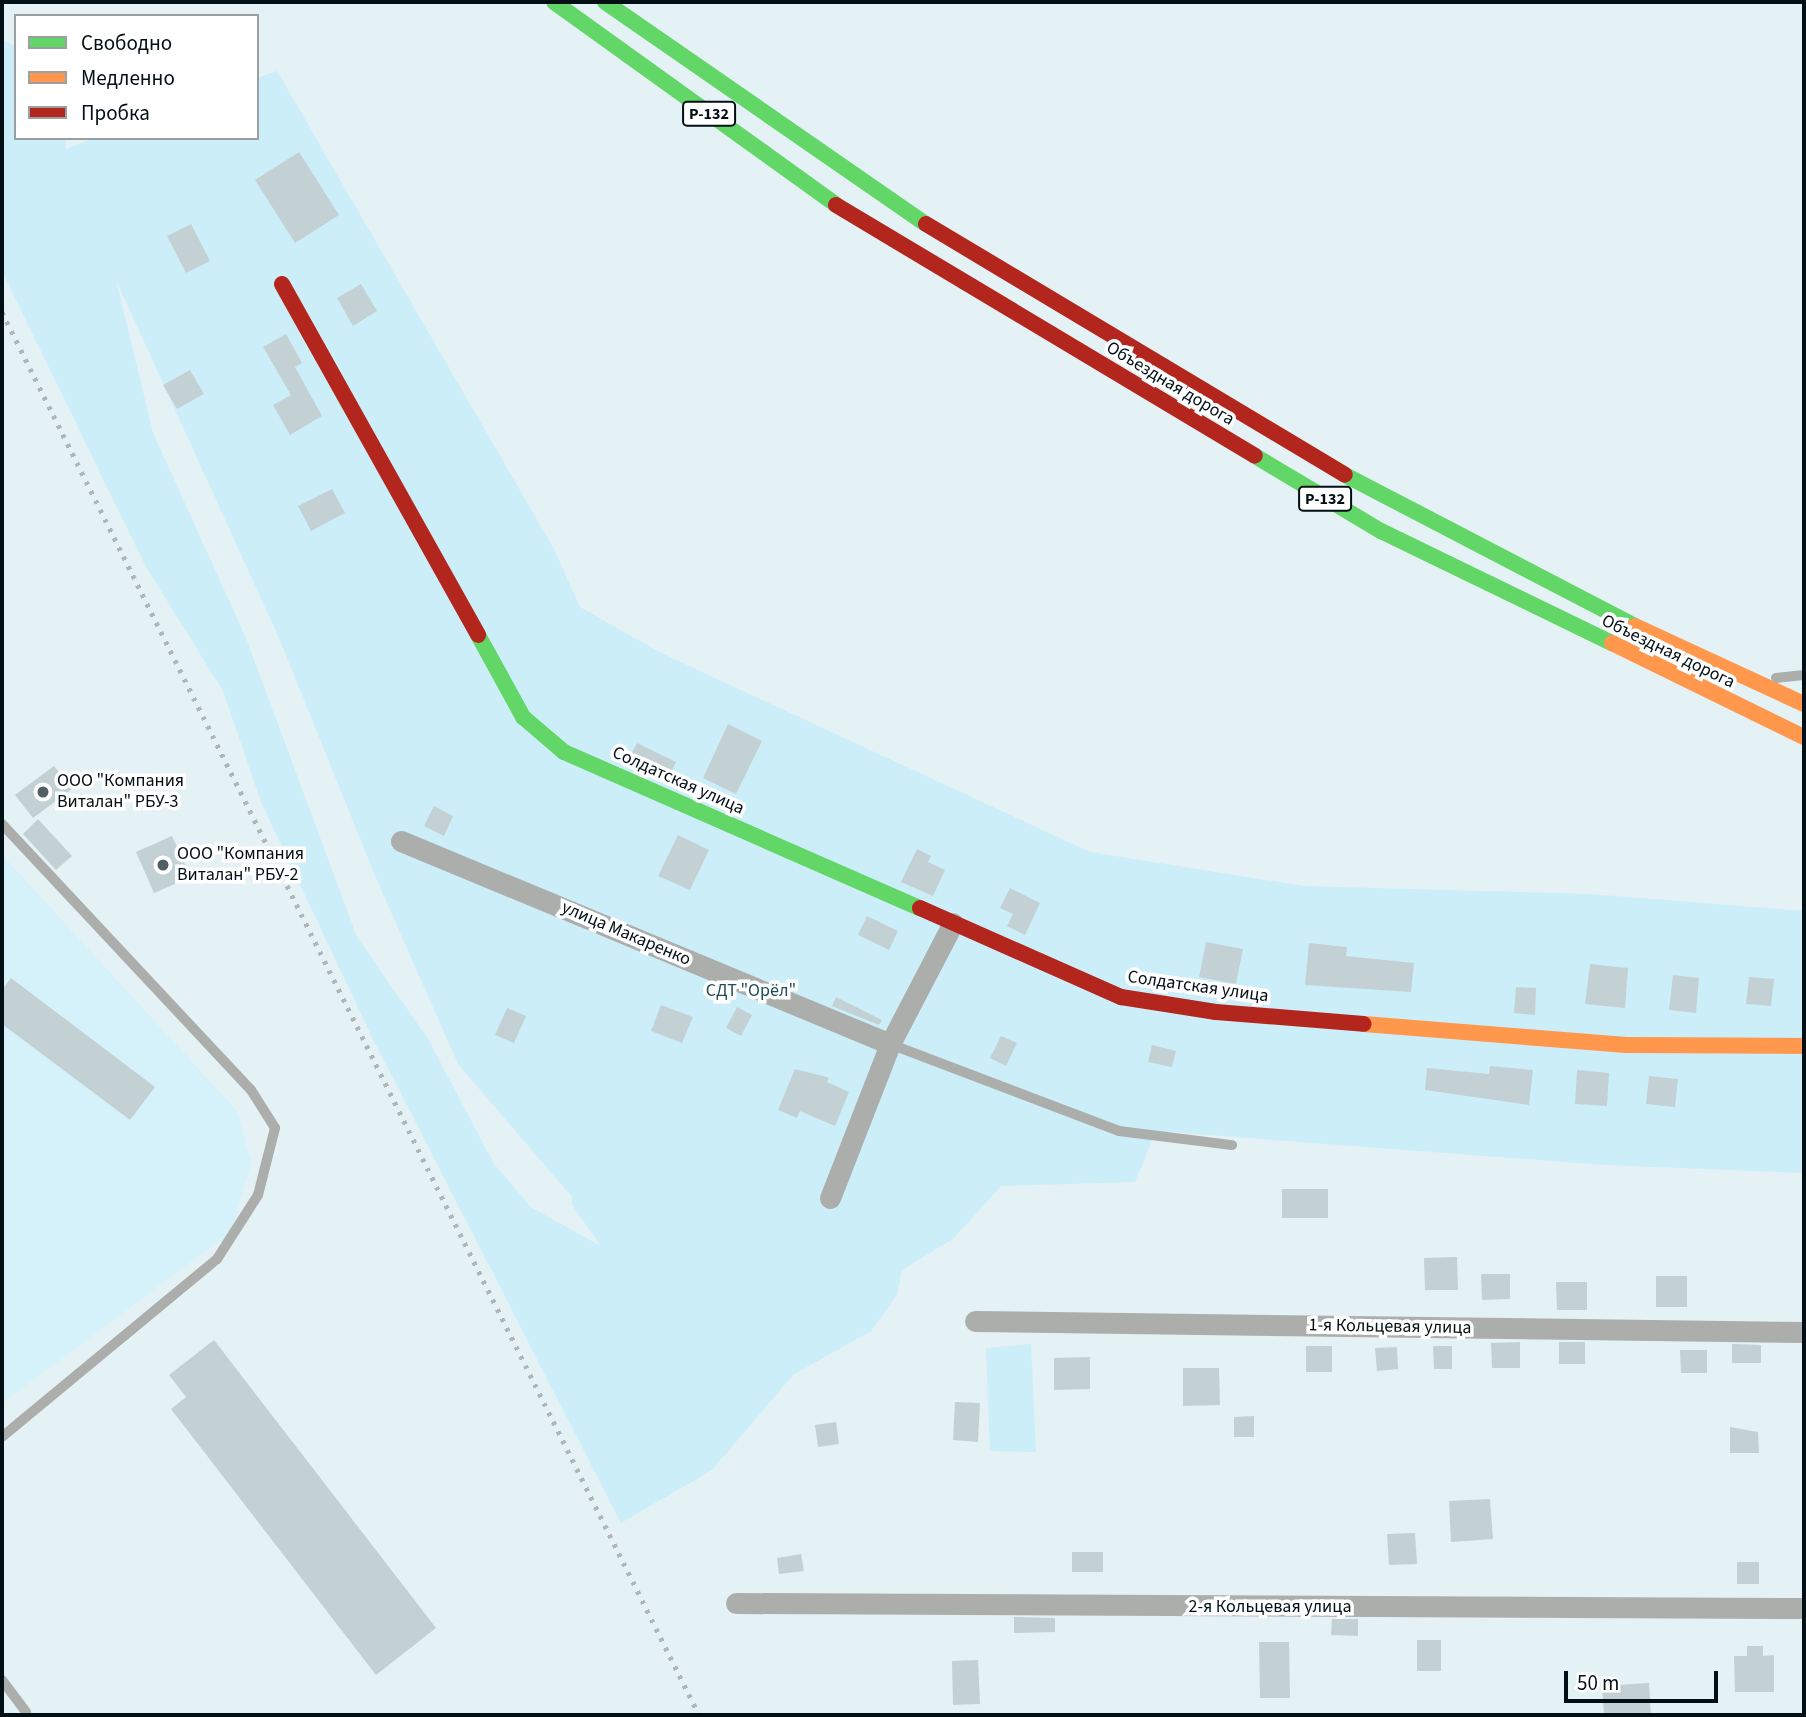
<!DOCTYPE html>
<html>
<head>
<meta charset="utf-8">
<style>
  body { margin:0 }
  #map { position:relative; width:1806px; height:1717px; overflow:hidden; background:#e4f1f5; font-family:"Source Sans 3",sans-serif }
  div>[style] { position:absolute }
  .built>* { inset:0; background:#d5f1fa }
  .green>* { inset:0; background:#cceef9 }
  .building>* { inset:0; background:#c3d1d5 }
  .lane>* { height:10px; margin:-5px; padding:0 5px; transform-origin:5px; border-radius:5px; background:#acaeab }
  .street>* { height:21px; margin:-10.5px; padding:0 10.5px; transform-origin:10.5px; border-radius:10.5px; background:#acaeab }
  .fast>* { height:16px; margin:-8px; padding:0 8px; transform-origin:8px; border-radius:8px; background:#63d668 }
  .slow>* { height:16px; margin:-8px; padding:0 8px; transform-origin:8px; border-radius:8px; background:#ff974d }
  .jam>* { height:16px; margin:-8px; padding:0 8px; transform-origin:8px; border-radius:8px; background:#b3261e }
  .rail>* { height:5px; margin-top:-2.5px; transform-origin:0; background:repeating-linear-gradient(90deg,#b0b6b5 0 3.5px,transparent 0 10.5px) }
  .dots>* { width:19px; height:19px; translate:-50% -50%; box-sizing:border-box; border:4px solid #fff; border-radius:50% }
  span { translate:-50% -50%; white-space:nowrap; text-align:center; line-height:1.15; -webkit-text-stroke:7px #fff; paint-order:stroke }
  .shield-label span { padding:2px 5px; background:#fff; border:2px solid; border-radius:5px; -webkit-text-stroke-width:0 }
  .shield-label { font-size:16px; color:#020f14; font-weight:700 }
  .street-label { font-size:18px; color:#020f14 }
  .poi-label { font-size:18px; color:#020f14 }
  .left { translate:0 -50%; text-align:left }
  .park-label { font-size:18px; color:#1e4c5a }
  .frame { position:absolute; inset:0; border:4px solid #020f14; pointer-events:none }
  .legend { position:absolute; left:14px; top:14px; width:245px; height:126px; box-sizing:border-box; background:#fff; border:2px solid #9a9fa1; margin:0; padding:9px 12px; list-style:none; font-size:21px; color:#020f14 }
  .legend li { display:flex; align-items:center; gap:14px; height:35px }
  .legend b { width:35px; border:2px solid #9a9fa1 }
  .scale { position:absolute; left:1564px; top:1671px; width:154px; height:32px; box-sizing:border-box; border:4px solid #020f14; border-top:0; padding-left:9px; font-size:21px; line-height:24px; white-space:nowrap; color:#020f14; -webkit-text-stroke:5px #fff; paint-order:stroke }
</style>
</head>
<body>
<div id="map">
  <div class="built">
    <div style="clip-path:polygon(2px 855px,237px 1111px,251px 1162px,231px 1232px,2px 1403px)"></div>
  </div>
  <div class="green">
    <div style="clip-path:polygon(evenodd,2px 40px,16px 46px,16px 138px,66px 138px,66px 149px,95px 138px,257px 138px,257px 78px,277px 71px,554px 549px,580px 607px,661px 653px,1090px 852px,1304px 886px,1589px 894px,1804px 911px,1804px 1173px,1605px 1165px,1156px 1131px,1135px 1182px,1001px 1186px,954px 1238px,902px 1270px,897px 1295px,871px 1331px,793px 1375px,712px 1470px,621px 1523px,371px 1035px,261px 802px,223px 691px,145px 565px,2px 271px,2px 40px,116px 280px,279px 638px,376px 878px,458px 1064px,572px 1197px,572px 1205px,601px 1246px,532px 1208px,494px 1164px,428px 1039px,357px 937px,246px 638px,153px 433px,116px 280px)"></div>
    <div style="clip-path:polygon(1031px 1344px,1036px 1452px,990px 1451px,986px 1348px)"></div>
  </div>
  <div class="building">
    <div style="clip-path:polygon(299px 152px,339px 215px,295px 243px,255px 180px)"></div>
    <div style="clip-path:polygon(191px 224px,210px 261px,186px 273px,167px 236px)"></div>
    <div style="clip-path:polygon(361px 284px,377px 311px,353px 326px,337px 298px)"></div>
    <div style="clip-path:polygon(286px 334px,302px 363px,295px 367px,322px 416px,290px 435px,273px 405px,291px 395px,263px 347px)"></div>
    <div style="clip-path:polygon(190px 370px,204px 394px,177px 409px,163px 385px)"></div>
    <div style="clip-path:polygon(332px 489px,345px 513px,311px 531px,298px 506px)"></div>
    <div style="clip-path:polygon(728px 724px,762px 741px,736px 794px,703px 778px)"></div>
    <div style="clip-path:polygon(637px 743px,676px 762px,668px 779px,627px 762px)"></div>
    <div style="clip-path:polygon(54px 766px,72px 789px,33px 818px,15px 795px)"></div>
    <div style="clip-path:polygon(434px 806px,453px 816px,444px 836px,424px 826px)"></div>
    <div style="clip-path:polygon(38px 819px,72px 856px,56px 870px,23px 834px)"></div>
    <div style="clip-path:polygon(678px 835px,709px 850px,690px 890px,658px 876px)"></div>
    <div style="clip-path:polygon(172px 836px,191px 877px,154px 893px,136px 852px)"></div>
    <div style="clip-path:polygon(917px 849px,931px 856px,928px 862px,945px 870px,933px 896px,901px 882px)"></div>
    <div style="clip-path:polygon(1010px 888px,1040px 903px,1025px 935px,1007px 926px,1013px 914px,1000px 908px)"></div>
    <div style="clip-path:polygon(867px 916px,898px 931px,889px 950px,858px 935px)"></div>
    <div style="clip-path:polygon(1206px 942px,1243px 949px,1236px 984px,1199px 977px)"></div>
    <div style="clip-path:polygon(1309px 943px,1347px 947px,1346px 956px,1414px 963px,1411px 992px,1305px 985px)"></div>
    <div style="clip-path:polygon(1590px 964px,1628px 968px,1625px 1008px,1585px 1004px)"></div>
    <div style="clip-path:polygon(1673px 975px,1699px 978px,1696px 1013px,1669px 1010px)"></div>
    <div style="clip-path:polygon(1749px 977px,1774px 979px,1771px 1006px,1746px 1004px)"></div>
    <div style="clip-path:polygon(11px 978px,155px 1087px,130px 1120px,2px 1024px,2px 990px)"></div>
    <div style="clip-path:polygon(1516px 987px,1536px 988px,1535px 1015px,1514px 1013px)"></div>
    <div style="clip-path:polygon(836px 997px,882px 1020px,879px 1025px,832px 1006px)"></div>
    <div style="clip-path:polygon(661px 1005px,693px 1017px,682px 1043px,651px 1031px)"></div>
    <div style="clip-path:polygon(737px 1007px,752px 1015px,741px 1036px,726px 1028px)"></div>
    <div style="clip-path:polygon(507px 1008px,526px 1016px,514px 1043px,495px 1035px)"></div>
    <div style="clip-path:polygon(1001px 1036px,1017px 1043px,1006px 1066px,990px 1058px)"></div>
    <div style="clip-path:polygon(1152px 1045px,1176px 1051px,1172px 1067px,1148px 1062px)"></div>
    <div style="clip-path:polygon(1490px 1066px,1533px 1070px,1529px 1105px,1425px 1090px,1427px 1068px,1489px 1074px)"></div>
    <div style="clip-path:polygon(795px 1069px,823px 1076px,829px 1078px,827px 1082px,849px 1092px,835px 1126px,800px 1111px,797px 1118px,778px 1110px)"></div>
    <div style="clip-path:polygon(1577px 1070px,1609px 1073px,1607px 1106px,1575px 1104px)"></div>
    <div style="clip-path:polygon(1649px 1076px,1678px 1079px,1675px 1107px,1646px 1104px)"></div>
    <div style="clip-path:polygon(1282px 1189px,1328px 1189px,1328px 1218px,1282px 1218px)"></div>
    <div style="clip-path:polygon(1457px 1257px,1458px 1290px,1425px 1290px,1424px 1258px)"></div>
    <div style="clip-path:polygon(1481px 1274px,1510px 1274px,1510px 1299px,1482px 1300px)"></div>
    <div style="clip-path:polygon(1656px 1276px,1687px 1276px,1687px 1307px,1656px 1307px)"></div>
    <div style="clip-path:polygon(1556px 1282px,1587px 1282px,1587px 1310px,1557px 1310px)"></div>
    <div style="clip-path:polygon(214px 1340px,436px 1628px,376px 1675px,171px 1409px,186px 1397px,169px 1375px)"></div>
    <div style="clip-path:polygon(1520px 1342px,1520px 1368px,1492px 1368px,1491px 1343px)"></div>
    <div style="clip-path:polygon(1559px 1342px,1585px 1342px,1585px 1364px,1559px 1364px)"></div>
    <div style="clip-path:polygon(1732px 1344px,1761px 1345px,1761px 1363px,1732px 1363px)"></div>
    <div style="clip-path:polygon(1306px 1346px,1332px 1346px,1332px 1372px,1306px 1372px)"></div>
    <div style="clip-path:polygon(1433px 1346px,1452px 1346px,1452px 1369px,1434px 1369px)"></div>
    <div style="clip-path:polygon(1397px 1347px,1398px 1369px,1377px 1371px,1375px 1348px)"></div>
    <div style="clip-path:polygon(1680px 1350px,1707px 1350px,1707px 1373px,1681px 1373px)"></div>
    <div style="clip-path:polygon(1090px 1357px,1090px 1389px,1054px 1390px,1054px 1358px)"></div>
    <div style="clip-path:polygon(1183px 1368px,1219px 1368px,1220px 1405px,1183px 1406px)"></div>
    <div style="clip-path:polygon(955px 1402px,980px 1403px,978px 1442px,953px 1440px)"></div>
    <div style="clip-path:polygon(1254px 1416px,1254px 1437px,1234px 1437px,1234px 1417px)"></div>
    <div style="clip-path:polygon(836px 1422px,839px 1444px,818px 1447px,815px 1425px)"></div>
    <div style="clip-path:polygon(1730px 1427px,1758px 1432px,1759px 1453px,1730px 1453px)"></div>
    <div style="clip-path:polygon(1490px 1499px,1493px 1539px,1451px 1542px,1449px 1501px)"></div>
    <div style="clip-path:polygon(1415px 1533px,1417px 1564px,1389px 1565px,1387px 1534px)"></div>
    <div style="clip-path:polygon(1072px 1552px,1103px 1552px,1103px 1572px,1072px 1572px)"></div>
    <div style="clip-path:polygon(801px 1554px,804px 1571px,779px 1574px,777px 1558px)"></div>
    <div style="clip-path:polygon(1737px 1562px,1759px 1562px,1759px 1584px,1737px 1584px)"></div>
    <div style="clip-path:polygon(1014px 1617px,1055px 1618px,1055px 1632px,1014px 1633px)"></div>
    <div style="clip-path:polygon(1332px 1619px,1358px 1619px,1358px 1636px,1331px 1635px)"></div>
    <div style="clip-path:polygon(1417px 1640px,1441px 1640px,1441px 1671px,1417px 1671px)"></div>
    <div style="clip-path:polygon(1259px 1642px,1289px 1642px,1290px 1698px,1260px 1698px)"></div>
    <div style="clip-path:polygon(1747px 1646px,1763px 1646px,1763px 1656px,1774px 1655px,1774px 1692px,1735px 1692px,1734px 1656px,1747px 1656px)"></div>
    <div style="clip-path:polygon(978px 1660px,980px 1704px,953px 1705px,952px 1661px)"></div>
    <div style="clip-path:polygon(1649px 1683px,1651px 1715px,1604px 1715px,1602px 1686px)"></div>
  </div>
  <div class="lane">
    <div style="left:1776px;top:678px;width:28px;rotate:-6deg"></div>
    <div style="left:2px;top:824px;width:364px;rotate:46.9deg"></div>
    <div style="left:251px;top:1090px;width:45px;rotate:57.7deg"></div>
    <div style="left:275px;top:1128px;width:69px;rotate:104.2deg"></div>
    <div style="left:258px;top:1195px;width:76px;rotate:122.6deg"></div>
    <div style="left:217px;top:1259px;width:279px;rotate:140.4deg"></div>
    <div style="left:890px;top:1044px;width:245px;rotate:20.8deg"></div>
    <div style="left:1119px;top:1131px;width:114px;rotate:7.1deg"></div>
    <div style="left:2px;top:1680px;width:40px;rotate:53deg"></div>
  </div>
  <div class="street">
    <div style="left:401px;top:841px;width:529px;rotate:22.54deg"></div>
    <div style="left:830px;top:1198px;width:165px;rotate:-68.7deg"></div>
    <div style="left:890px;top:1044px;width:136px;rotate:-62.5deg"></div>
    <div style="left:975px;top:1321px;width:829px;rotate:0.76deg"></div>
    <div style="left:736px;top:1603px;width:1068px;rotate:0.27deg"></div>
  </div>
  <div class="fast">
    <div style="left:554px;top:2px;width:347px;rotate:35.7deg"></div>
    <div style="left:605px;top:2px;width:390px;rotate:34.7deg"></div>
    <div style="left:1255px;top:456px;width:147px;rotate:30.8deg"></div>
    <div style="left:1381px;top:531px;width:257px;rotate:25.9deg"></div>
    <div style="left:1345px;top:475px;width:327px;rotate:27.5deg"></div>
    <div style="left:478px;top:635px;width:94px;rotate:61.2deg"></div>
    <div style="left:523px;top:717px;width:54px;rotate:40.5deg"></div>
    <div style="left:564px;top:752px;width:389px;rotate:23.7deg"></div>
  </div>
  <div class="slow">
    <div style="left:1635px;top:626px;width:186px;rotate:24.8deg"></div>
    <div style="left:1612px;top:643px;width:214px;rotate:26.1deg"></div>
    <div style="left:1364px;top:1024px;width:263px;rotate:4.6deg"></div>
    <div style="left:1626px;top:1045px;width:178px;rotate:0.3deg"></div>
  </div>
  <div class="jam">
    <div style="left:836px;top:205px;width:488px;rotate:30.9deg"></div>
    <div style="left:926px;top:224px;width:488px;rotate:30.9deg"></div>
    <div style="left:282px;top:284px;width:402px;rotate:60.8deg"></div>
    <div style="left:920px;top:908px;width:220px;rotate:23.9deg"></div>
    <div style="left:1121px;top:997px;width:96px;rotate:9deg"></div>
    <div style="left:1216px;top:1012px;width:148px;rotate:4.6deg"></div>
  </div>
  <div class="rail">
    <div style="left:2px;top:312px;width:1567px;rotate:63.58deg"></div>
  </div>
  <div class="dots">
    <div style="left:43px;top:792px;background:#515e63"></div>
    <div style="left:163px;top:865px;background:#515e63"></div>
  </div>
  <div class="shield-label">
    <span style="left:709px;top:114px">Р-132</span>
    <span style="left:1325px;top:499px">Р-132</span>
  </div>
  <div class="street-label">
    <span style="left:1170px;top:384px;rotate:31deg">Объездная дорога</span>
    <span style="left:1668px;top:652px;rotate:26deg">Объездная дорога</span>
    <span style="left:678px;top:781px;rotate:24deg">Солдатская улица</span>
    <span style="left:626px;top:934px;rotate:23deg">улица Макаренко</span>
    <span style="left:1198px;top:987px;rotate:8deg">Солдатская улица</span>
    <span style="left:1390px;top:1327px;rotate:1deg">1-я Кольцевая улица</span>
    <span style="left:1270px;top:1607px">2-я Кольцевая улица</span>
  </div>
  <div class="poi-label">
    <span class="left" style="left:57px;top:792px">ООО "Компания<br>Виталан" РБУ-3</span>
    <span class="left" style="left:177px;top:865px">ООО "Компания<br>Виталан" РБУ-2</span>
  </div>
  <div class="park-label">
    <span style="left:751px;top:991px">СДТ "Орёл"</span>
  </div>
  <div class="frame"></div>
  <ul class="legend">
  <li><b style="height:9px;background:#63d668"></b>Свободно</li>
  <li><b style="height:9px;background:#ff974d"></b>Медленно</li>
  <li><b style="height:9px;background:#b3261e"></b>Пробка</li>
  </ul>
  <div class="scale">50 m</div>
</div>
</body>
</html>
